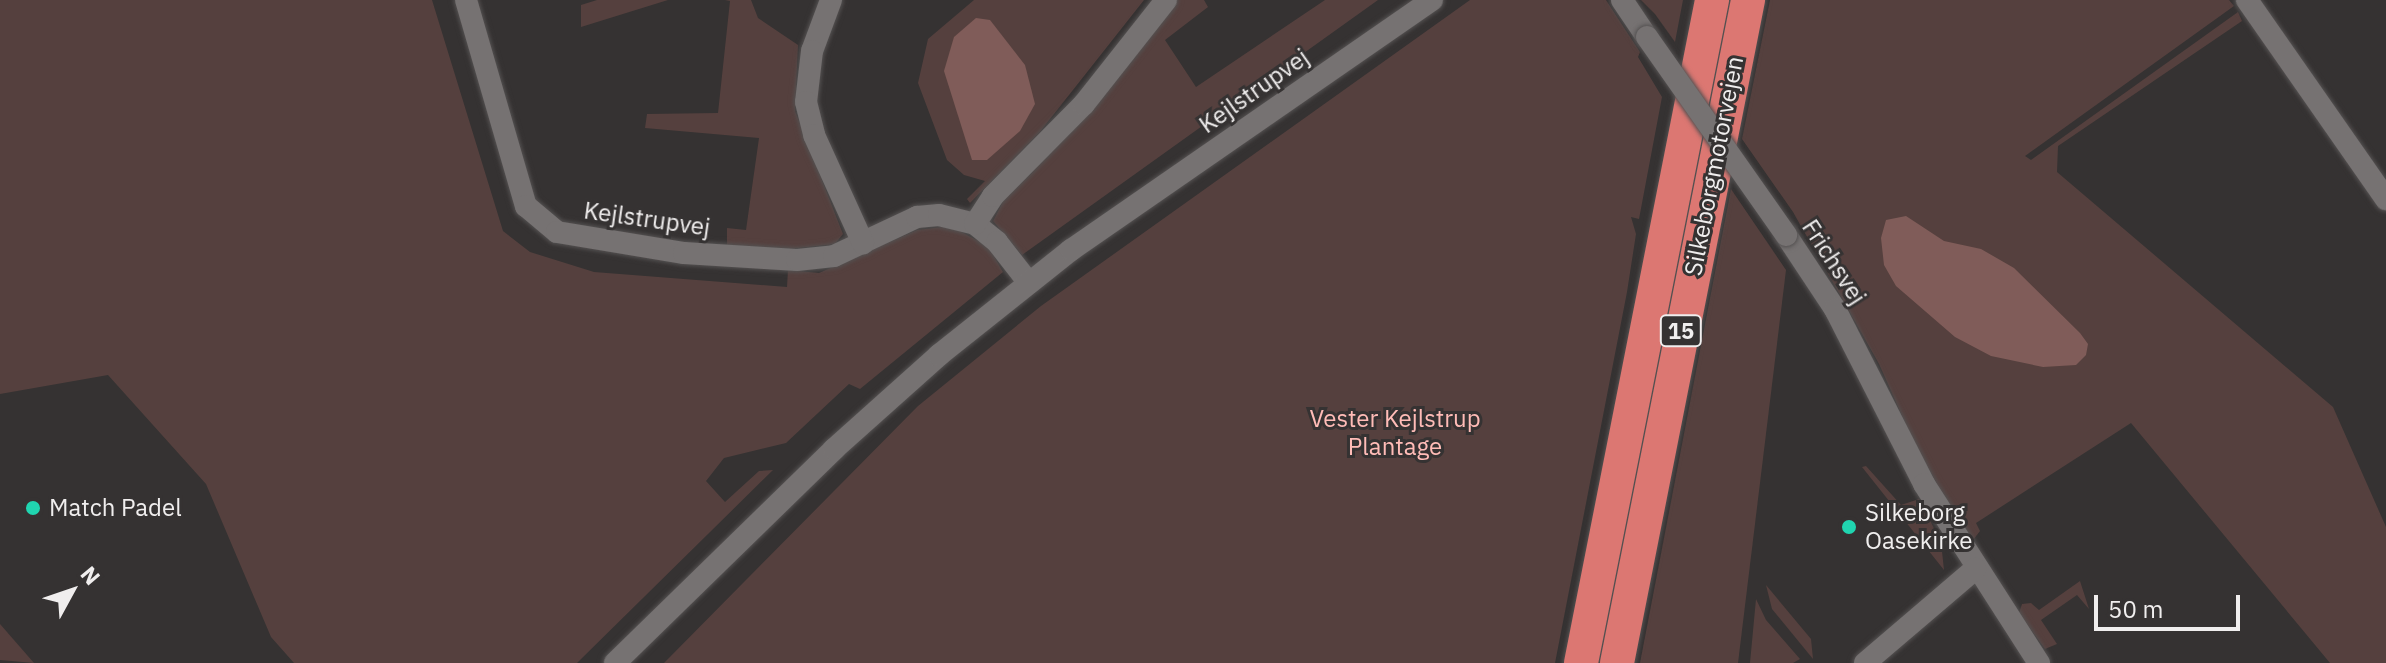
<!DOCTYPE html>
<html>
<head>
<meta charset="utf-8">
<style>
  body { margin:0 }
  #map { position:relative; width:2386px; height:663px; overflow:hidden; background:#353232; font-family:"IBM Plex Sans",sans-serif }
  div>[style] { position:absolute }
  .green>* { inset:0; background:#55403e }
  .water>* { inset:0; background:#805c59 }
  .roads { filter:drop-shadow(0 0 2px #545151) drop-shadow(0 0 2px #545151) }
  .minor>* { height:22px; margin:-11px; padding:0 11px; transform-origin:11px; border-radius:11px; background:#767272 }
  .highway>* { height:34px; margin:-17px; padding:0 17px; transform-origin:17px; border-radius:17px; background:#dc7772 }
  .bridges { filter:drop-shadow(0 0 2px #545151) drop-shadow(0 0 2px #545151) }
  .minor-bridge>* { height:22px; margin:-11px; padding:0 11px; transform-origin:11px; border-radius:11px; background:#767272 }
  .dots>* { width:22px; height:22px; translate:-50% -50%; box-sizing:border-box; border:4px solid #353232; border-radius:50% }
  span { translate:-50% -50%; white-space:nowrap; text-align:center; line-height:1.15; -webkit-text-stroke:6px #353232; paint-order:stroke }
  .shield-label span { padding:2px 6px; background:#353232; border:2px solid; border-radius:6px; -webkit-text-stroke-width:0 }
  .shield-label { font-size:22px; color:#f0eeee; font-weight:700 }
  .street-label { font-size:24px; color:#f0eeee }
  .park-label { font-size:24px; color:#ffbcb7 }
  .poi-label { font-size:24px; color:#f0eeee }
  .left { translate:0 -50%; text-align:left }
  .north { position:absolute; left:32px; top:551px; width:80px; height:80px; -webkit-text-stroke:6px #353232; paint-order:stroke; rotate:50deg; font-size:22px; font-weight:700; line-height:32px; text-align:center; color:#f0eeee }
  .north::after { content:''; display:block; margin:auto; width:28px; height:36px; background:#f0eeee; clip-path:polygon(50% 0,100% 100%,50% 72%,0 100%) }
  .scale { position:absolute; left:2094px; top:595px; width:146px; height:36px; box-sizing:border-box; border:4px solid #f0eeee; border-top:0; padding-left:10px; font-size:24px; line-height:28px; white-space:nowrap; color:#f0eeee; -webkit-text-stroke:6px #353232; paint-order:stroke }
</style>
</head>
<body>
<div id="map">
  <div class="green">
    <div style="clip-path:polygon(0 0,432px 0,503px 231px,530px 252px,594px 272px,787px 287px,788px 270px,819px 273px,917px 230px,950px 226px,988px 246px,1003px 272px,860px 389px,849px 384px,786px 443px,724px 458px,706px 481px,725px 502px,759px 471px,773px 470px,577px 663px,294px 663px,271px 637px,206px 484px,108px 375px,0 394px)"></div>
    <div style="clip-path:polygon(597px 0,668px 0,581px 27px,581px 5px)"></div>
    <div style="clip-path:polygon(725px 0,751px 0,758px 18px,798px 45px,795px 111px,843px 234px,835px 244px,780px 250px,727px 247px,727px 228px,746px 230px,759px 138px,645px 128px,647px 114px,718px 113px,730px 1px)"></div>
    <div style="clip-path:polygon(974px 0,1144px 0,1039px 133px,970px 203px,967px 199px,985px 181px,964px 175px,947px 160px,918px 83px,928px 39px)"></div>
    <div style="clip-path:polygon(1174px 0,1204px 0,1208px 7px,1165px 40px,1196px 87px,1325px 0,1378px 0,1022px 255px,993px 221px,1007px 194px,1031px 174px)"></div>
    <div style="clip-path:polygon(1470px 0,1606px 0,1640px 52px,1638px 57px,1662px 97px,1639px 219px,1631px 217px,1636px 234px,1627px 292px,1555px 663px,664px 663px,918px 406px,1041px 306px)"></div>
    <div style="clip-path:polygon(1641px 0,1683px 0,1675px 42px,1655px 14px)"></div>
    <div style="clip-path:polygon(1770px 0,2229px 0,2234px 6px,2025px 156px,2031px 160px,2238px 12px,2242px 21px,2058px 146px,2057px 172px,2333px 407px,2386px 527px,2386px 663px,2330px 663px,2131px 423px,1976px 523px,1980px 531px,1970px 544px,1912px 438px,1879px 364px,1793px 212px,1742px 139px)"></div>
    <div style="clip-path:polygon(1731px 189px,1786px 270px,1738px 663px,1640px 663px)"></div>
    <div style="clip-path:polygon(1866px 466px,1901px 505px,1919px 499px,1941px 542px,1944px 570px,1862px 467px)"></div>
    <div style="clip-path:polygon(2080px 581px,2089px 609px,2077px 595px,2041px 620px,2057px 644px,2045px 649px,2019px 613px,2022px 604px,2031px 603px,2039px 610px)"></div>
    <div style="clip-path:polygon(1766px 585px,1811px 639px,1813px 659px,1772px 609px)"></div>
    <div style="clip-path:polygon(1756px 599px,1766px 620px,1800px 659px,1793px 663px,1750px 663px)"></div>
    <div style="clip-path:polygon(0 624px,34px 663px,0 660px)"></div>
  </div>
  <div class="water">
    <div style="clip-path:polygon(976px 18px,990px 20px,1025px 65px,1035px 104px,1020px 131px,987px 160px,972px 160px,944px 71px,954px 37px)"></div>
    <div style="clip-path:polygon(1906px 216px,1944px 241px,1981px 249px,2014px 268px,2080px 333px,2088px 344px,2086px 355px,2076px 365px,2043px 367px,1991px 356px,1955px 337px,1896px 286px,1884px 265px,1881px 238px,1886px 220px)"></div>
  </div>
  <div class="roads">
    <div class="minor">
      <div style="left:466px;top:0;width:215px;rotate:73.8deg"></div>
      <div style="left:526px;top:206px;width:40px;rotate:40deg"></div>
      <div style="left:557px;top:232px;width:129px;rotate:9.4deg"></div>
      <div style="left:684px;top:253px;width:113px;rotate:3.5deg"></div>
      <div style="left:797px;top:260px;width:37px;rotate:-6deg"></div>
      <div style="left:834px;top:256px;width:92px;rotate:-25.2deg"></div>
      <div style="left:917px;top:217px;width:22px;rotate:-5deg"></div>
      <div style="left:939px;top:215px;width:37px;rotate:14deg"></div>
      <div style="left:975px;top:224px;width:28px;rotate:39deg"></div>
      <div style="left:997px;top:242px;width:52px;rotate:52deg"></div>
      <div style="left:831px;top:0;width:54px;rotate:110.4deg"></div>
      <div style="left:812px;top:51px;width:51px;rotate:96.7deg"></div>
      <div style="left:806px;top:102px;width:34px;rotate:76deg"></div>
      <div style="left:814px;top:135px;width:119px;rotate:65.6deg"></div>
      <div style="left:1622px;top:0;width:45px;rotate:56deg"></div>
      <div style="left:2247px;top:0;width:243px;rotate:55.1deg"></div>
      <div style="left:975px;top:224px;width:33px;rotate:-57deg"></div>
      <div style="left:993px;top:196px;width:129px;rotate:-45.3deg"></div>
      <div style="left:1084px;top:104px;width:132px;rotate:-51.7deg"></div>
      <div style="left:1786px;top:235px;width:89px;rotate:56.5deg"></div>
      <div style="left:1835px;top:309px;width:196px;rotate:63deg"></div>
      <div style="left:1924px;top:484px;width:213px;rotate:57.3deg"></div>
      <div style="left:615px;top:663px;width:306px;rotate:-44.3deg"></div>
      <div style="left:834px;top:449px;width:141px;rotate:-41.8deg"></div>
      <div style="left:939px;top:355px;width:169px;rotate:-38.5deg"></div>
      <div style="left:1071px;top:250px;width:439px;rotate:-34.7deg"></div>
      <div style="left:1865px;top:663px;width:145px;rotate:-40.5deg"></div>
    </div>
    <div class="highway">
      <div style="left:1581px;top:663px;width:676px;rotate:-78.82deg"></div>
      <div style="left:1617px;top:663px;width:676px;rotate:-78.82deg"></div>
    </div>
  </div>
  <div class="bridges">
    <div class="minor-bridge">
      <div style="left:1647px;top:37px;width:242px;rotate:54.9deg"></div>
    </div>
  </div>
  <div class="dots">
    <div style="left:33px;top:508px;background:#20d5b0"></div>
    <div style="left:1849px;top:527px;background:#20d5b0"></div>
  </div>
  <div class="shield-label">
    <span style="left:1681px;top:331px">15</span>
  </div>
  <div class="street-label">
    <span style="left:1254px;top:91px;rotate:-35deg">Kejlstrupvej</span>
    <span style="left:1714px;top:166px;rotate:-79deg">Silkeborgmotorvejen</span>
    <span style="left:647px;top:219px;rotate:8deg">Kejlstrupvej</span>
    <span style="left:1834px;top:262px;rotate:57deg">Frichsvej</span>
  </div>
  <div class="park-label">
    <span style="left:1395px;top:433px">Vester Kejlstrup<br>Plantage</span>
  </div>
  <div class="poi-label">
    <span class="left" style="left:49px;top:508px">Match Padel</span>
    <span class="left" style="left:1865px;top:527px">Silkeborg<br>Oasekirke</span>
  </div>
  <div class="north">N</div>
  <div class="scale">50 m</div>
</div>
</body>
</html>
